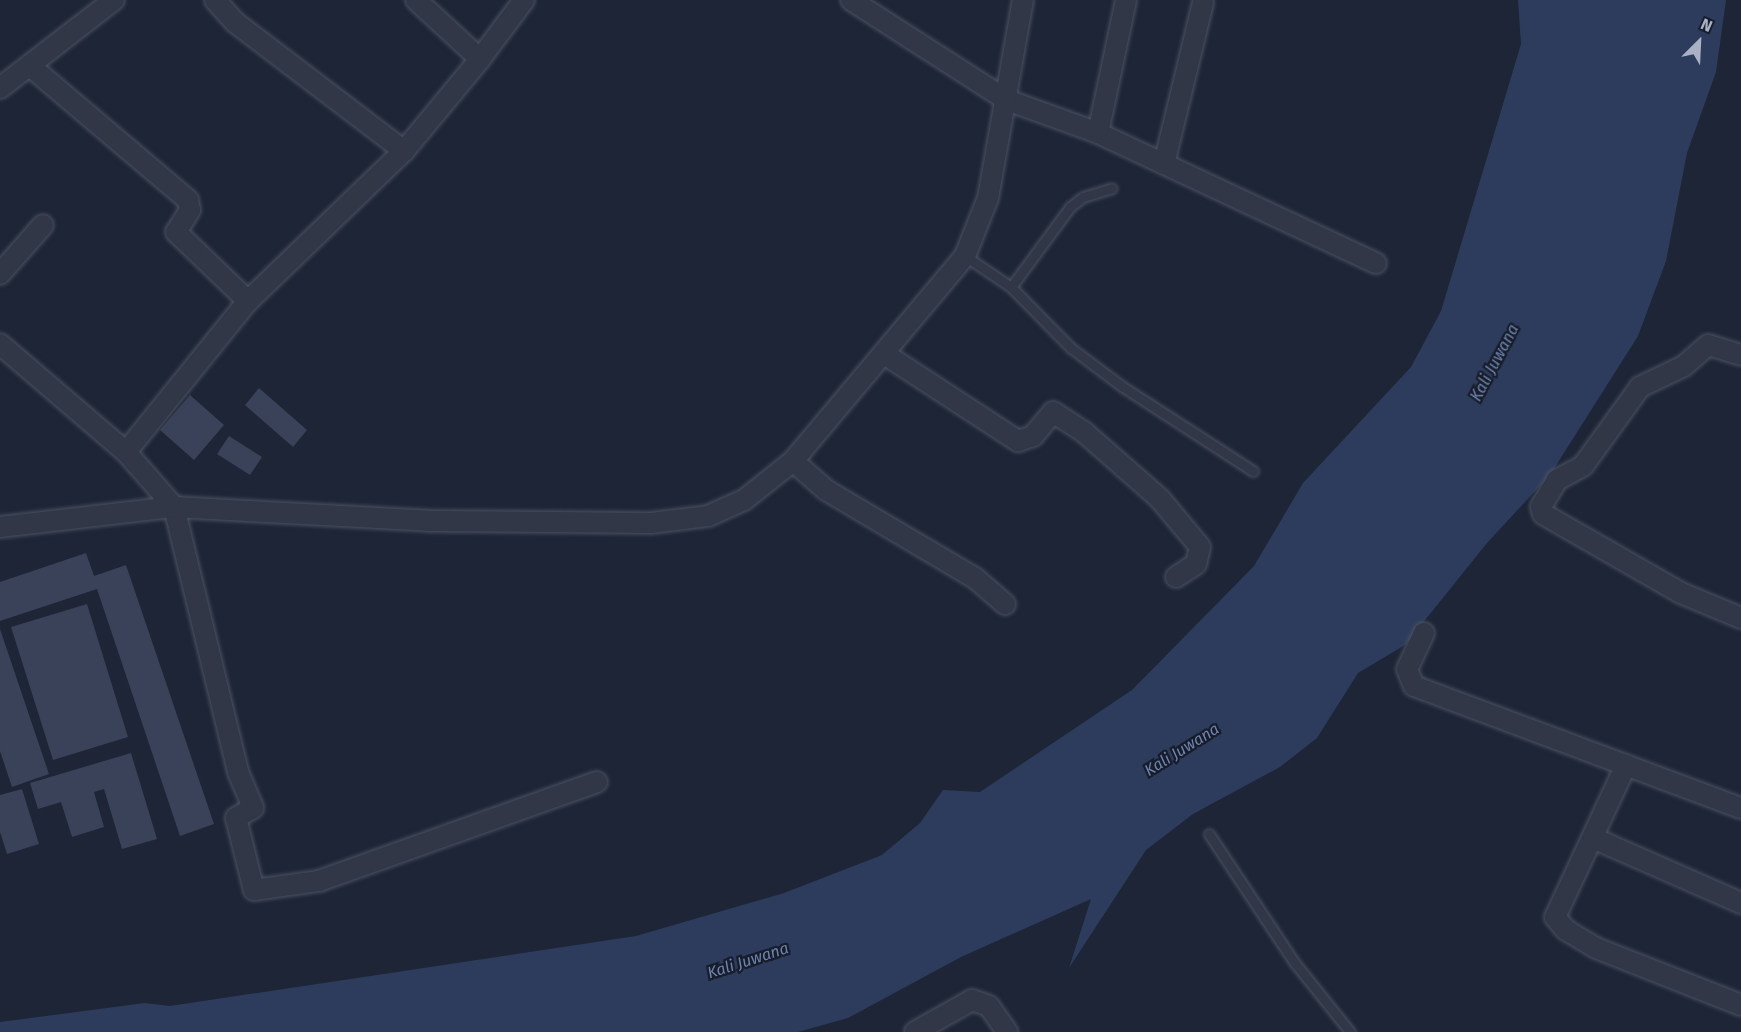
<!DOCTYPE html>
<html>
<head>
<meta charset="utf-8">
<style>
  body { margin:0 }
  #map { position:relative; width:1741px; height:1032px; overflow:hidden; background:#1d2536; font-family:"Fira Sans",sans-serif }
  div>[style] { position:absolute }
  .water>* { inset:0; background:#2d3c5d }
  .building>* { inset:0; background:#394258 }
  .roads { filter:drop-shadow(0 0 2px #4b5262) drop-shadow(0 0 2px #4b5262) }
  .lane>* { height:9px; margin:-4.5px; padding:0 4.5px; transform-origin:4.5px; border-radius:4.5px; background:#313747 }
  .street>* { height:20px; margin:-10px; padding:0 10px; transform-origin:10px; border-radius:10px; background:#313747 }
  span { translate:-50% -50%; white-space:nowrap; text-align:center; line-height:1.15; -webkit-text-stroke:4.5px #171d2b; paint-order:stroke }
  .water-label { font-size:16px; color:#7084b0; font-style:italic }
  .north { position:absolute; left:1669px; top:12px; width:60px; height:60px; -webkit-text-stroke:4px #171d2b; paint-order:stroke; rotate:24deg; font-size:16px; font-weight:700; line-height:24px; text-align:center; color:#aab1c5 }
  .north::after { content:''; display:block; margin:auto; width:21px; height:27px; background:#aab1c5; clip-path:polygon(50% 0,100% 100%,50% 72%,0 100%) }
</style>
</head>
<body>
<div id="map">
  <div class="water">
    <div style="clip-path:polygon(1518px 0,1726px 0,1716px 72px,1687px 153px,1666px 261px,1638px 336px,1550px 475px,1487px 543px,1405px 645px,1358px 673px,1317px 738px,1280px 767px,1193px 814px,1146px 850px,1069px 968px,1091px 899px,961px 957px,848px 1018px,798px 1032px,0 1032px,0 1022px,145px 1003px,170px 1006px,636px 936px,784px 893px,882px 855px,920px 823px,943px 790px,980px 792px,1132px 690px,1254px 566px,1303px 483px,1411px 367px,1441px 311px,1521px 44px)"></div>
  </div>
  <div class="building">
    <div style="clip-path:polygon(259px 388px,307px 430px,293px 447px,245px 405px)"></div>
    <div style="clip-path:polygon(190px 395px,224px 425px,194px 460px,160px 430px)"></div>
    <div style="clip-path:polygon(229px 436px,262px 457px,250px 475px,217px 454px)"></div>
    <div style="clip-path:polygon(86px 553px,94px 576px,126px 565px,214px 824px,180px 836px,97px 589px,0 621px,0 582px)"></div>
    <div style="clip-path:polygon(87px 604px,128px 737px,53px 760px,11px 627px)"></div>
    <div style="clip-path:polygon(0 629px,49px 774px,12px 787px,0 751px)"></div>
    <div style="clip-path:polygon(131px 753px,157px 839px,122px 849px,104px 789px,94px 792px,104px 827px,72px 837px,61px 802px,38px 809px,30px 783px)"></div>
    <div style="clip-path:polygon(22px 789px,39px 844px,7px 854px,0 832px,0 795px)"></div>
  </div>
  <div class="roads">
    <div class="lane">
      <div style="left:965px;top:256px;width:55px;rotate:34deg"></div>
      <div style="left:1011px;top:287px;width:86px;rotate:45.5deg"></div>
      <div style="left:1071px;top:348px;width:65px;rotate:36.9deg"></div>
      <div style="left:1123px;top:387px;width:155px;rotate:32.9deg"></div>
      <div style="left:1011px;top:287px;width:99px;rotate:-53.6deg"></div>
      <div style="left:1070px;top:207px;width:16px;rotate:-38deg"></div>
      <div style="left:1083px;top:197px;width:30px;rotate:-17deg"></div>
      <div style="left:1209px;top:834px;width:154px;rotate:56.4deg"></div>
      <div style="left:1294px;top:962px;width:90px;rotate:51.3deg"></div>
    </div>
    <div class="street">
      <div style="left:215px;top:0;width:31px;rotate:48deg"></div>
      <div style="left:236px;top:23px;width:211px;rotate:37.3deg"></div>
      <div style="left:851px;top:0;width:185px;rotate:32.7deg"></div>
      <div style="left:1007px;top:100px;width:97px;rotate:19.9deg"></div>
      <div style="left:1098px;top:133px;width:307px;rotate:25.1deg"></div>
      <div style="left:480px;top:59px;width:74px;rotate:-53.3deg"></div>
      <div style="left:30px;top:66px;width:207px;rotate:40.3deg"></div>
      <div style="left:188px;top:200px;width:10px;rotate:79deg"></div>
      <div style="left:190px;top:210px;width:26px;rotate:122deg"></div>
      <div style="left:176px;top:232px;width:100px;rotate:43.8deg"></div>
      <div style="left:0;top:88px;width:144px;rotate:-37.7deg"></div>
      <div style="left:1098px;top:133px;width:136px;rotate:-78.1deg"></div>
      <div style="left:1164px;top:164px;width:166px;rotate:-76.4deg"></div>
      <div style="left:0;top:274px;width:65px;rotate:-48.7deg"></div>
      <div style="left:0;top:344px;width:166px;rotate:40.6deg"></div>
      <div style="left:126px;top:452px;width:73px;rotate:48.9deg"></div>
      <div style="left:174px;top:507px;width:273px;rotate:76.4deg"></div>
      <div style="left:238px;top:772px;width:39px;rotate:67deg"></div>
      <div style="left:253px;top:808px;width:20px;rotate:150deg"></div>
      <div style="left:236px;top:818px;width:74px;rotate:76deg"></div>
      <div style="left:254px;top:890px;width:66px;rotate:-7.9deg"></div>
      <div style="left:319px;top:881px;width:295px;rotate:-19.6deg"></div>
      <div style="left:886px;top:355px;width:158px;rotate:33.1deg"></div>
      <div style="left:1018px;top:441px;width:16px;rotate:-18deg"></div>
      <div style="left:1033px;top:436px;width:31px;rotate:-50deg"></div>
      <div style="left:1053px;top:412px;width:38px;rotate:33deg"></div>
      <div style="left:1085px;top:433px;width:100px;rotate:41.3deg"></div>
      <div style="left:1160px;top:499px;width:62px;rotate:50.2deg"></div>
      <div style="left:1200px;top:547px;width:17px;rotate:103deg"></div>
      <div style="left:1196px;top:564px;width:24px;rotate:147deg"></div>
      <div style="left:1741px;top:355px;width:34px;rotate:-163deg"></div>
      <div style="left:1708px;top:345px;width:32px;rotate:139deg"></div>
      <div style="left:1684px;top:366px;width:49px;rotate:154.5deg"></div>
      <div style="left:1640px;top:387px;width:97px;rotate:125.8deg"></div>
      <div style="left:1583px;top:466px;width:30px;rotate:152deg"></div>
      <div style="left:1557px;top:480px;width:31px;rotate:121deg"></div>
      <div style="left:1541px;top:507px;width:7px;rotate:74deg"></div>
      <div style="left:1543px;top:514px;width:159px;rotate:29.8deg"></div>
      <div style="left:1681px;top:593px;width:65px;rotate:22.6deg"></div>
      <div style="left:126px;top:452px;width:194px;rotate:-51.1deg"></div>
      <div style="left:248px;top:301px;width:216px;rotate:-43.9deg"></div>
      <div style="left:404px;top:151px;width:119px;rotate:-50.4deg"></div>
      <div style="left:480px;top:59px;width:87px;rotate:-137.3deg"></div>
      <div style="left:793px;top:461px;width:44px;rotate:41.3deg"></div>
      <div style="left:826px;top:490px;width:173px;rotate:30.6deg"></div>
      <div style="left:975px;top:578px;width:40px;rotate:41deg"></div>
      <div style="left:0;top:527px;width:175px;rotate:-6.6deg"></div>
      <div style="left:174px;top:507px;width:255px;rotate:3.1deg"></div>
      <div style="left:429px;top:521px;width:222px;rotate:0.5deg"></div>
      <div style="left:651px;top:523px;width:57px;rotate:-7deg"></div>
      <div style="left:708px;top:516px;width:39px;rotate:-24deg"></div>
      <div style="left:744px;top:500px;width:63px;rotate:-38.5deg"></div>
      <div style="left:793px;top:461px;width:268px;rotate:-50deg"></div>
      <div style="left:965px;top:256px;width:62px;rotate:-68.4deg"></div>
      <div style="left:988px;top:198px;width:201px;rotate:-80deg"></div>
      <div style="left:1424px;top:633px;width:40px;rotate:115deg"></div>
      <div style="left:1407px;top:669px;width:18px;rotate:68deg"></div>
      <div style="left:1414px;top:686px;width:349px;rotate:20.5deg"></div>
      <div style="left:1626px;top:765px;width:168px;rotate:115deg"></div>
      <div style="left:1555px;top:917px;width:17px;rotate:50deg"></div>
      <div style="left:1566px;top:930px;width:35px;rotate:31deg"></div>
      <div style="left:1596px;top:948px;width:156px;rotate:21.5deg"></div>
      <div style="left:1593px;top:838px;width:162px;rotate:23.7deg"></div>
      <div style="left:915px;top:1032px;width:65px;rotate:-29.3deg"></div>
      <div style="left:972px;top:1000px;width:18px;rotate:19deg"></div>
      <div style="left:989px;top:1006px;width:32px;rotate:55deg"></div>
    </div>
  </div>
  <div class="water-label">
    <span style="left:1495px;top:363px;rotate:-62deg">Kali Juwana</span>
    <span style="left:1182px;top:750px;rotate:-32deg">Kali Juwana</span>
    <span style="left:748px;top:961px;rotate:-18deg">Kali Juwana</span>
  </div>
  <div class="north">N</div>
</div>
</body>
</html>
